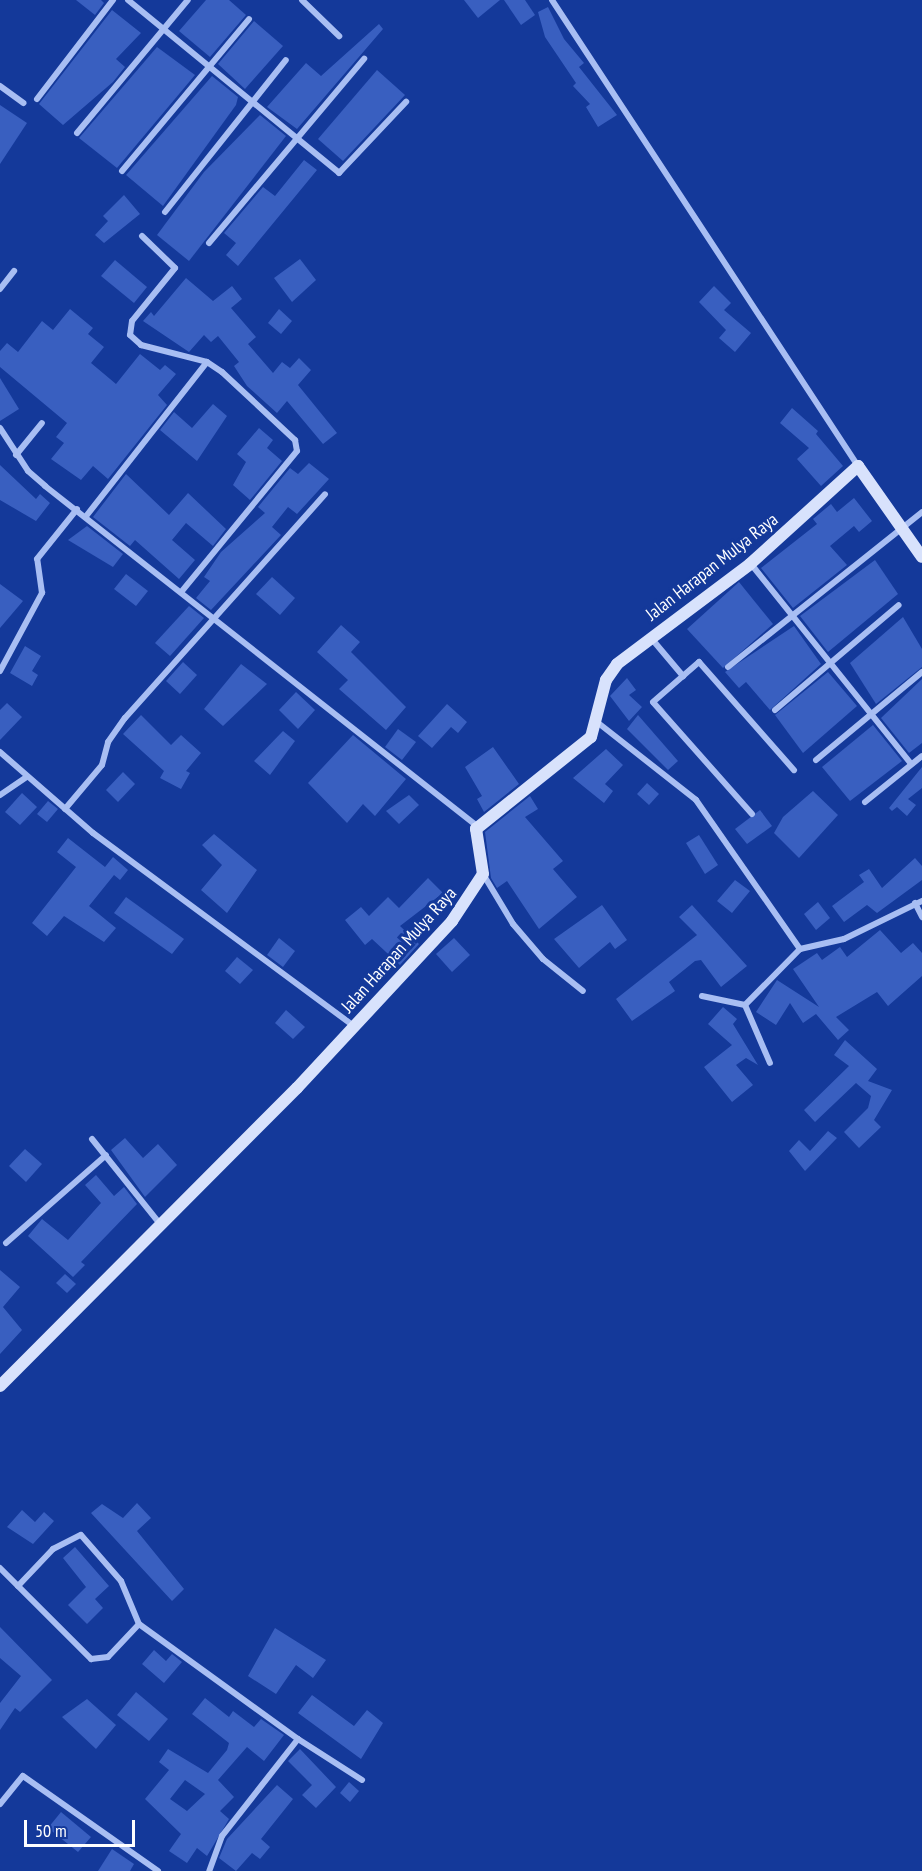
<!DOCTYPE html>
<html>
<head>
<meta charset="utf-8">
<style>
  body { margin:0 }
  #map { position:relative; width:922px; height:1871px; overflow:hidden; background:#14399a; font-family:"PT Sans Narrow",sans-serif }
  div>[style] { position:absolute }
  .building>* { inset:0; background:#395fc0 }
  .street>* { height:6px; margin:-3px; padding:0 3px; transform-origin:3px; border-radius:3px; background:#a8bef3 }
  .secondary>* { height:12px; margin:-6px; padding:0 6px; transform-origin:6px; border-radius:6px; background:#d8e2fc }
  span { translate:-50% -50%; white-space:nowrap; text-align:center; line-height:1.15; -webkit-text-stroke:6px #14399a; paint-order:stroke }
  .street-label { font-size:18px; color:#fff }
  .scale { position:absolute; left:24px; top:1820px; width:111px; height:27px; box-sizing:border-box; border:3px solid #fff; border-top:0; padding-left:8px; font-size:18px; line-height:21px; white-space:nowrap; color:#fff; -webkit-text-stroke:4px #14399a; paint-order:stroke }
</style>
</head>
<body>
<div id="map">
  <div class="building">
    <div style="clip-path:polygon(76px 0,101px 0,104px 3px,95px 15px)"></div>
    <div style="clip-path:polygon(206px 0,229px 0,246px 15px,210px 57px,179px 31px)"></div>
    <div style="clip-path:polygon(464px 0,500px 0,478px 18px)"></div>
    <div style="clip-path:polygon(504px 0,525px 0,535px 15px,521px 25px)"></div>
    <div style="clip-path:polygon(548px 7px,564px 39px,584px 63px,579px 67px,617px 115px,598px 127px,586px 107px,590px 104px,573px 86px,576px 83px,545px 37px,538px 12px)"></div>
    <div style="clip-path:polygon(112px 10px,141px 33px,116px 59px,125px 67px,113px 82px,63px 125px,39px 104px)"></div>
    <div style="clip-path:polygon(254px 21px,283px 46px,245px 89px,218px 64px)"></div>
    <div style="clip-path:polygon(379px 24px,383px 29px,297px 129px,267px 107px,306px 63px,321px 76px)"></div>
    <div style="clip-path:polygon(157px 47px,195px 75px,117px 168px,79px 138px)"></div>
    <div style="clip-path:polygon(377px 70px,405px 95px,343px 161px,318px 139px)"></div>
    <div style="clip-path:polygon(212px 76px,238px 97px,236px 105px,163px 206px,126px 175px)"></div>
    <div style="clip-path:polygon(0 105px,27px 123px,0 164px)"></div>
    <div style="clip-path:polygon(260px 115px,286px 136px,189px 261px,157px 235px,204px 172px)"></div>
    <div style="clip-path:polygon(304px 160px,317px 170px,238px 266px,226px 255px,236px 243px,224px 233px,263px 187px,275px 196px)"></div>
    <div style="clip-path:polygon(124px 195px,140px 214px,104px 243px,95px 235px,108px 221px,103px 216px)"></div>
    <div style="clip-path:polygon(300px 259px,316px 280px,292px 302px,274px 278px)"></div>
    <div style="clip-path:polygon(115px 260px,147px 287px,134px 303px,101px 276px)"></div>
    <div style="clip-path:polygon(186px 278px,213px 301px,232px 286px,242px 299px,231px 308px,256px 337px,248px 344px,273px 373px,282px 362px,290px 368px,299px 358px,311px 370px,298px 385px,337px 433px,323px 444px,287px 401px,277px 413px,247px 386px,234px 366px,239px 362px,218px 336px,211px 342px,204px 335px,189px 352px,143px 321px,151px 312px,154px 316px)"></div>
    <div style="clip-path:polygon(714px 286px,731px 303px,724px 310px,751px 333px,735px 352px,719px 338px,726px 330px,699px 302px)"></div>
    <div style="clip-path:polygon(70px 309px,93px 328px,88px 334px,104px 347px,91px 363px,116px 384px,140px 354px,160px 370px,165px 365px,176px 374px,158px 395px,167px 405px,108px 479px,93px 466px,81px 480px,51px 459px,64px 443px,56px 437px,67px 423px,0 367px,0 351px,7px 343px,18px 352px,42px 321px,53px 330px)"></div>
    <div style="clip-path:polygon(279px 309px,292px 321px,281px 334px,268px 323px)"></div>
    <div style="clip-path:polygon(0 378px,19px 409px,0 421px)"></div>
    <div style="clip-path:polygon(213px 404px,227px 416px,197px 461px,160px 430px,174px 412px,192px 428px)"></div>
    <div style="clip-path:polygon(792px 408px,818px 431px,816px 434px,843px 466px,821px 486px,797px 459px,809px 448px,780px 423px)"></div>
    <div style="clip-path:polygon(259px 428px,273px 440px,267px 448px,282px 461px,250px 500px,233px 485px,246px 462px,237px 454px)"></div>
    <div style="clip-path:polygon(309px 463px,329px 479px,297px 514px,288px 507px,272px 527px,281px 535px,211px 610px,196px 598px,210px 581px,204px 577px,221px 552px,265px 513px,258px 507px,290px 468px,298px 474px)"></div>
    <div style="clip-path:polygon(0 465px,36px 499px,40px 494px,50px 503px,36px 521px,0 500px)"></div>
    <div style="clip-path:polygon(126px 474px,169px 515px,188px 493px,226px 529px,213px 546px,186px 523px,172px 540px,195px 560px,179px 579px,135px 540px,130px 546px,93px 517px)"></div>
    <div style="clip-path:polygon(854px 498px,872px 521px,859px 532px,854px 526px,830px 546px,847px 565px,793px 608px,761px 568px,817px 524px,813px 519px,831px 504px,837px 512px)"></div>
    <div style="clip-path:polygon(87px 526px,123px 554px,113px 567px,68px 540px)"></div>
    <div style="clip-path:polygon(875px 560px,898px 594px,828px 652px,800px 616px)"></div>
    <div style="clip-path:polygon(126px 574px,148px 591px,136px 606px,114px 589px)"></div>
    <div style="clip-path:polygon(272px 577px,295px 598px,280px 615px,256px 594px)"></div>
    <div style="clip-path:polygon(739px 582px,773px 624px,723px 668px,687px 629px)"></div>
    <div style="clip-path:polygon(0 584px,23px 601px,0 628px)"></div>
    <div style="clip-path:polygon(189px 606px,204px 618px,170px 656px,155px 643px)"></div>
    <div style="clip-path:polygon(903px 617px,922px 649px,922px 667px,876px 704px,850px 663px)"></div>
    <div style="clip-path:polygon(341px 625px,360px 642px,351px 652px,406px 707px,386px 730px,339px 689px,348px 680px,317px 652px)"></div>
    <div style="clip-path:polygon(794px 626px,821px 664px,770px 710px,746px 682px,739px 688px,725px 672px)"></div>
    <div style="clip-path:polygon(25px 646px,41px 656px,32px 671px,38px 675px,32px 686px,10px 673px)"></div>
    <div style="clip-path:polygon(183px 662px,197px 675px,180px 694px,166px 681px)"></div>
    <div style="clip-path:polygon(241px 664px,267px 684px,223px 726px,204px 709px)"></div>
    <div style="clip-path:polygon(828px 672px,857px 706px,803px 753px,775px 715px)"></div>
    <div style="clip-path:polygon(627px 678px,636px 690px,629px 695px,642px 707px,629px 721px,610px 696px)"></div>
    <div style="clip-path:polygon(922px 679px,922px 743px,909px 753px,881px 718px)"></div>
    <div style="clip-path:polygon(296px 692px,315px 710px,298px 729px,279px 710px)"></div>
    <div style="clip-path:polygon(7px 703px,22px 717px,0 740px,0 710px)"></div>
    <div style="clip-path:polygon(447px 704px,467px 722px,458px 733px,451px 727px,432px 748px,418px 736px)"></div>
    <div style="clip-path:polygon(141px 715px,171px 745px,181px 735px,201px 753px,186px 771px,190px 773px,181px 789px,160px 778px,164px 771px,123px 734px)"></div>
    <div style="clip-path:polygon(638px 715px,678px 761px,668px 770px,627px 729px)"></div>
    <div style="clip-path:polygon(873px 725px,902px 761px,850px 801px,822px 767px)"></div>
    <div style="clip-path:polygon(398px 729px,416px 742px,402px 760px,385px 747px)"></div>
    <div style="clip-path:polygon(283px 731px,295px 741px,270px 775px,254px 761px)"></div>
    <div style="clip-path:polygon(353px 735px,406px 779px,375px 816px,363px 804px,347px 823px,308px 783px)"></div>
    <div style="clip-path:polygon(493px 747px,519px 784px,484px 812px,477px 799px,482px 796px,465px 767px)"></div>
    <div style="clip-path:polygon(606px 749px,623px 765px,605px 784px,613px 791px,604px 803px,573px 778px)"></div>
    <div style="clip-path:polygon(922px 767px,922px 788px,908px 799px,916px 805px,907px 816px,897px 807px,892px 811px,889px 808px)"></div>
    <div style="clip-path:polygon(123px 772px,135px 784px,118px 802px,106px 790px)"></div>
    <div style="clip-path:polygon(647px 783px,659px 794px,649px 805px,637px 794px)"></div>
    <div style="clip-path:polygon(813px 791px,838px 815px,799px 858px,774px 833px,783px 817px)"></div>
    <div style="clip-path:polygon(22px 793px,37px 807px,20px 825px,5px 812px)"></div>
    <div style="clip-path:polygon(409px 795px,419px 805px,399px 824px,386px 811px)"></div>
    <div style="clip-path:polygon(530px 796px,538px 809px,525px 817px,563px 861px,553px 869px,577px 897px,539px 929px,507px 881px,497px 888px,491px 878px,485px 832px)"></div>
    <div style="clip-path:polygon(48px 801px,58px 809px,47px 822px,37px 814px)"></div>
    <div style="clip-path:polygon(760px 810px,772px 826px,747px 844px,735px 829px)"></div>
    <div style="clip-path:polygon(214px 834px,257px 870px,227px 913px,201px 890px,222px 865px,202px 845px)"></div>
    <div style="clip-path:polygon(699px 835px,718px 865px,705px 874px,686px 843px)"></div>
    <div style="clip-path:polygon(68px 838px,105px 867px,113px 857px,128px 870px,120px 880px,114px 875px,89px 906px,116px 928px,104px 942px,64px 916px,47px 936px,32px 923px,76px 867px,57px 852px)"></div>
    <div style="clip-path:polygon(915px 858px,922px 866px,922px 880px,877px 913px,867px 905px,844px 922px,832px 906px,864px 882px,859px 875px,869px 869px,882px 888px)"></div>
    <div style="clip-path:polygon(428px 878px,443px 893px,400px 926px,419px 944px,400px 965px,372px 939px,365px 945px,345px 920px,361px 907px,369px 916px,388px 897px,399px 908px)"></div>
    <div style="clip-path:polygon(735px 880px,750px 891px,732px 913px,717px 901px)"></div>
    <div style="clip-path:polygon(126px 897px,184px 939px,172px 954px,114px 913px)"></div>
    <div style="clip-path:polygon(818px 902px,830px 918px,816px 930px,804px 914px)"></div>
    <div style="clip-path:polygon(602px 905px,627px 940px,615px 949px,610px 942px,579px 968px,554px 939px)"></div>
    <div style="clip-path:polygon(692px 905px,747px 966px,721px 987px,701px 960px,695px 961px,669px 982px,675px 991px,632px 1021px,616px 999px,697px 935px,679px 917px)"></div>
    <div style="clip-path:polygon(880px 930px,901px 953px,913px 943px,922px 953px,922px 976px,888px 1006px,877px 992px,836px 1017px,849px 1030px,838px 1040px,816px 1014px,803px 1023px,790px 1003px,776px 1025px,756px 1012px,777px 980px,819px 1007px,793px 969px,817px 953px,822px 960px,840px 947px,847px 957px)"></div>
    <div style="clip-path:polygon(279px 938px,295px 951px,283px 967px,267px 955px)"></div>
    <div style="clip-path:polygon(454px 938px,470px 955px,452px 972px,436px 954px)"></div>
    <div style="clip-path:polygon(237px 957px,253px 970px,240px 984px,225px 971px)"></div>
    <div style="clip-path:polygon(723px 1007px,737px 1019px,733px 1024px,758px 1065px,746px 1058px,736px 1065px,753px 1085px,732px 1102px,704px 1067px,732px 1045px,708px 1024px)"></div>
    <div style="clip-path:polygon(286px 1010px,305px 1027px,293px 1039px,275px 1023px)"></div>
    <div style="clip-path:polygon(845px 1040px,877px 1069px,868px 1081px,892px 1090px,874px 1120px,881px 1127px,859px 1148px,844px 1132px,868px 1108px,871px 1096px,856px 1083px,815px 1122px,804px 1110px,849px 1066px,834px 1055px)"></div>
    <div style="clip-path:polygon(828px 1131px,837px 1138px,805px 1171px,789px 1151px,799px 1140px,810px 1151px)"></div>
    <div style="clip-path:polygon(125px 1138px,143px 1158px,158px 1144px,177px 1165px,145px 1197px,111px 1150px)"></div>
    <div style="clip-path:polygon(25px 1149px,42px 1164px,26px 1182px,9px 1166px)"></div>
    <div style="clip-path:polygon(96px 1175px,114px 1196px,124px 1187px,137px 1204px,81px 1262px,85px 1265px,73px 1277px,28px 1236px,42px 1219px,68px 1240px,101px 1203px,85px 1185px)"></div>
    <div style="clip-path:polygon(0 1270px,20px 1287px,3px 1307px,22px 1330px,0 1354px)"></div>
    <div style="clip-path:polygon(65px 1274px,76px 1284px,67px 1293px,56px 1283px)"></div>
    <div style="clip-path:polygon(137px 1503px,151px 1518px,137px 1531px,184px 1589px,172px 1601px,91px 1513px,102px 1504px,123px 1518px)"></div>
    <div style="clip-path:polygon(22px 1510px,35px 1522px,44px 1512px,54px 1521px,33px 1544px,7px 1527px)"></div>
    <div style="clip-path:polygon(75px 1547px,109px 1586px,95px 1599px,103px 1608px,87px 1624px,68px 1605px,86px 1587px,63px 1558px)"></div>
    <div style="clip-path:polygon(0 1627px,52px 1680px,20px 1712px,15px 1708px,0 1730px,0 1703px,21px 1676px,0 1658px)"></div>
    <div style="clip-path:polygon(275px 1628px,326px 1660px,313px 1678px,296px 1665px,276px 1694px,248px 1676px)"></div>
    <div style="clip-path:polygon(154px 1650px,166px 1661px,172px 1654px,182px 1662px,164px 1683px,142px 1664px)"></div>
    <div style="clip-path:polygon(136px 1692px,168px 1719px,149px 1741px,117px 1715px)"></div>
    <div style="clip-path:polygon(312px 1695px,354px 1726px,367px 1710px,383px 1723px,361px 1759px,298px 1713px)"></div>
    <div style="clip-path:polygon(evenodd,205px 1698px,229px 1717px,233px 1711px,254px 1727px,261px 1719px,284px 1735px,264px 1761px,247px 1747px,218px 1780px,234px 1797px,220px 1811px,229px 1819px,207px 1856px,197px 1848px,187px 1863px,169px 1851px,181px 1834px,145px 1799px,169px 1770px,159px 1762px,168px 1749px,208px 1773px,227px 1750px,229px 1743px,192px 1714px,205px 1698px,185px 1780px,205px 1794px,187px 1811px,170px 1799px,185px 1780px)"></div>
    <div style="clip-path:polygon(87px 1699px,116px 1725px,96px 1749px,62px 1717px)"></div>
    <div style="clip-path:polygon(300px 1749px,336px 1787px,316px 1808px,302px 1795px,312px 1785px,288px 1761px)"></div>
    <div style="clip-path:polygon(349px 1782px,359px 1791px,350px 1802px,340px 1793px)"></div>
    <div style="clip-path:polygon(277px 1785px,293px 1799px,261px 1839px,270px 1847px,260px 1859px,252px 1853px,236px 1871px,219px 1858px,227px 1839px)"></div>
    <div style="clip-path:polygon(61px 1812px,91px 1837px,78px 1852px,48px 1828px)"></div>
    <div style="clip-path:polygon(112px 1849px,134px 1864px,130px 1871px,98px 1871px)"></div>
  </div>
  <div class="street">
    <div style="left:128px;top:0;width:273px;rotate:39.3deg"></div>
    <div style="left:339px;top:173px;width:98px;rotate:-46.7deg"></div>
    <div style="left:302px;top:0;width:52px;rotate:44.2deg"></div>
    <div style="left:552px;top:0;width:557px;rotate:56.71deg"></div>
    <div style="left:0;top:86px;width:29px;rotate:36deg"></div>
    <div style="left:37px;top:99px;width:125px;rotate:-52.5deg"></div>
    <div style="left:77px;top:133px;width:173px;rotate:-50.2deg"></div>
    <div style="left:122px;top:171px;width:198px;rotate:-50.1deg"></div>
    <div style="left:165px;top:212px;width:194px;rotate:-51.5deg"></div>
    <div style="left:142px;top:236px;width:46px;rotate:44.1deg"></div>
    <div style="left:175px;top:268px;width:68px;rotate:129.1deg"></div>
    <div style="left:132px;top:321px;width:14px;rotate:98deg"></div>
    <div style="left:130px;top:335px;width:15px;rotate:42deg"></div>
    <div style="left:141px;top:345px;width:68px;rotate:14.4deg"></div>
    <div style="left:209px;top:243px;width:241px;rotate:-49.9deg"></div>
    <div style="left:0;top:289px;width:23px;rotate:-52deg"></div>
    <div style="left:0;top:428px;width:51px;rotate:56.9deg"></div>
    <div style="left:28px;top:471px;width:23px;rotate:41deg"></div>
    <div style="left:45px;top:486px;width:550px;rotate:38.2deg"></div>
    <div style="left:16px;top:455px;width:41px;rotate:-50.9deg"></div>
    <div style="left:87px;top:515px;width:194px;rotate:-51.9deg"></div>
    <div style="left:207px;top:362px;width:18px;rotate:34deg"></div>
    <div style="left:222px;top:372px;width:100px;rotate:43deg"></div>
    <div style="left:295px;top:440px;width:11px;rotate:80deg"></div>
    <div style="left:297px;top:451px;width:180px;rotate:129.4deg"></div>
    <div style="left:751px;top:564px;width:256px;rotate:51.3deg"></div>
    <div style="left:651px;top:638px;width:50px;rotate:49.9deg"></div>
    <div style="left:728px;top:667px;width:248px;rotate:-38.6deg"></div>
    <div style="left:0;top:671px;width:89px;rotate:-61.7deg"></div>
    <div style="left:42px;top:593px;width:34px;rotate:-98deg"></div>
    <div style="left:37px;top:559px;width:64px;rotate:-51.3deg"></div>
    <div style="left:775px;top:710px;width:162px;rotate:-40.3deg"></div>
    <div style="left:597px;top:722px;width:126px;rotate:38.2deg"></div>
    <div style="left:696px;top:800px;width:182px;rotate:55.1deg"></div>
    <div style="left:800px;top:949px;width:78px;rotate:134.5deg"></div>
    <div style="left:745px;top:1005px;width:44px;rotate:-168.2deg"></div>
    <div style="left:0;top:752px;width:123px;rotate:41.1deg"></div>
    <div style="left:93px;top:833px;width:325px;rotate:36.5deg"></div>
    <div style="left:816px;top:760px;width:138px;rotate:-39.7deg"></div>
    <div style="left:0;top:795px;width:32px;rotate:-34deg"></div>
    <div style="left:865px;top:802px;width:73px;rotate:-38.9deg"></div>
    <div style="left:65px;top:809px;width:57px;rotate:-49.9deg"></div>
    <div style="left:102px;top:765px;width:24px;rotate:-75deg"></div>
    <div style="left:108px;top:742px;width:29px;rotate:-55deg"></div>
    <div style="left:125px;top:718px;width:300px;rotate:-48.2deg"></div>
    <div style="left:752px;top:814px;width:149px;rotate:-131.5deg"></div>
    <div style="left:653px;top:702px;width:61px;rotate:-41deg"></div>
    <div style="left:699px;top:662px;width:144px;rotate:48.7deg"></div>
    <div style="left:483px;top:874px;width:58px;rotate:59deg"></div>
    <div style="left:513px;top:924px;width:46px;rotate:49.4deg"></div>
    <div style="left:543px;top:959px;width:51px;rotate:38.7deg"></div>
    <div style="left:915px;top:903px;width:16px;rotate:63deg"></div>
    <div style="left:800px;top:949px;width:45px;rotate:-12.8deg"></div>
    <div style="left:844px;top:939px;width:87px;rotate:-26deg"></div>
    <div style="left:745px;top:1005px;width:63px;rotate:66.7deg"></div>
    <div style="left:92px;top:1139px;width:109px;rotate:51.3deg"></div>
    <div style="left:6px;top:1243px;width:133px;rotate:-41.3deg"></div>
    <div style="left:0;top:1568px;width:129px;rotate:45deg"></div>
    <div style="left:91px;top:1659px;width:17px;rotate:-7deg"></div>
    <div style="left:108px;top:1657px;width:45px;rotate:-46.8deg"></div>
    <div style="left:139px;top:1624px;width:196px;rotate:35.9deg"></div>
    <div style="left:298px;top:1739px;width:123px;rotate:128.1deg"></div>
    <div style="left:222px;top:1836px;width:37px;rotate:110deg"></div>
    <div style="left:18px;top:1586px;width:51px;rotate:-46.6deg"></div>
    <div style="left:53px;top:1549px;width:31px;rotate:-27deg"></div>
    <div style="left:81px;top:1535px;width:61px;rotate:49deg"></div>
    <div style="left:121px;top:1581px;width:47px;rotate:67.3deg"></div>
    <div style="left:298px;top:1739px;width:76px;rotate:32.6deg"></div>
    <div style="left:0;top:1804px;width:36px;rotate:-51deg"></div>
    <div style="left:23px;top:1776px;width:165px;rotate:35.1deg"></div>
  </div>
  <div class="secondary">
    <div style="left:0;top:1386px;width:421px;rotate:-45.1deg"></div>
    <div style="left:297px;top:1088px;width:228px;rotate:-47.1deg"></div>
    <div style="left:452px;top:921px;width:56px;rotate:-56.6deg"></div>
    <div style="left:483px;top:874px;width:46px;rotate:-98.8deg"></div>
    <div style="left:476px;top:829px;width:147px;rotate:-38.7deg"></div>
    <div style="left:591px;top:737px;width:59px;rotate:-75.3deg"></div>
    <div style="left:606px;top:680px;width:19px;rotate:-55deg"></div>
    <div style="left:617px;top:664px;width:166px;rotate:-36.9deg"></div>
    <div style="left:750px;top:564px;width:146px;rotate:-42.2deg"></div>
    <div style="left:858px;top:466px;width:111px;rotate:54.9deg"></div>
  </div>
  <div class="street-label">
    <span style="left:712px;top:567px;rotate:-38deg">Jalan Harapan Mulya Raya</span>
    <span style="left:399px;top:950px;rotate:-48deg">Jalan Harapan Mulya Raya</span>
  </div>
  <div class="scale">50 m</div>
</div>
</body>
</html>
